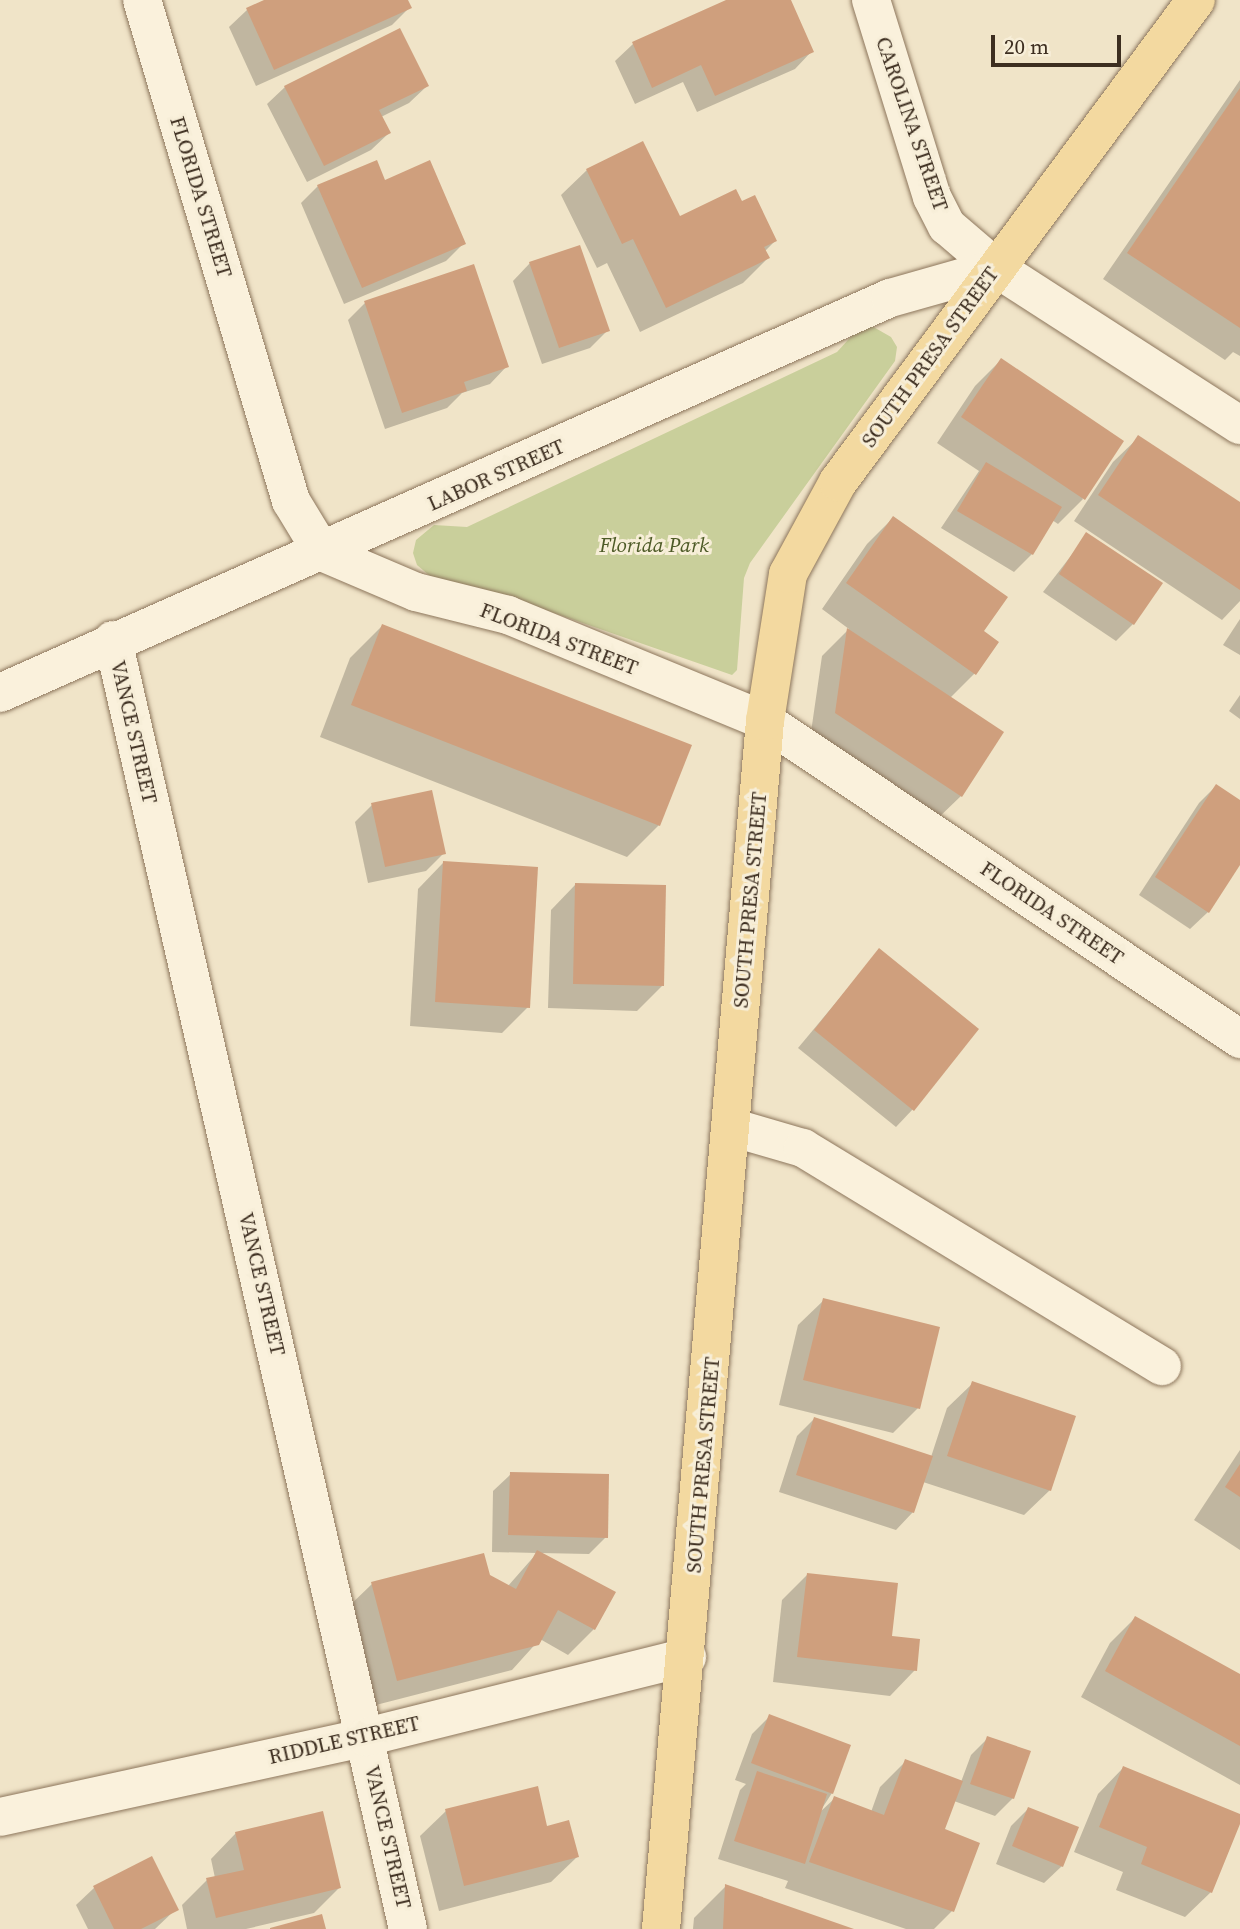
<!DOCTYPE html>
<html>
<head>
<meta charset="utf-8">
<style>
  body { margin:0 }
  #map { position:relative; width:1240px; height:1929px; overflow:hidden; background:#f0e4c8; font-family:"Source Serif 4",serif }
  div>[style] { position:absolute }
  .green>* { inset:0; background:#c9cf9b }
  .shadow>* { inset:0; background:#0003 }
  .building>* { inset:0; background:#cf9f7d }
  .roads { filter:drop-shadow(0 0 2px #8d765c) drop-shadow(0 0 2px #8d765c) }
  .minor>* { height:38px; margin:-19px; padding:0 19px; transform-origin:19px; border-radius:19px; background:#faf1dc }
  .major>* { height:38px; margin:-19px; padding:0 19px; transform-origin:19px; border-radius:19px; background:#f3d9a0 }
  span { translate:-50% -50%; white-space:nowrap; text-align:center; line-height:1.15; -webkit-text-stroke:6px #f7eed8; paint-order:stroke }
  .street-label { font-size:21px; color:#3d2e20 }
  .park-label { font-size:21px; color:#4d5a26; font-style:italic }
  .scale { position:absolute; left:991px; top:35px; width:130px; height:32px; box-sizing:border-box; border:4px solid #3d2e20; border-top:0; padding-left:9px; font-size:21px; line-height:24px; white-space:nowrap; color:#3d2e20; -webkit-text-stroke:5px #f7eed8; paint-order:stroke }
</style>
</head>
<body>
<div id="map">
  <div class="green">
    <div style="clip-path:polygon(870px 325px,891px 337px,897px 347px,895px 361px,750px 563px,744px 578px,737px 670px,732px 675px,508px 597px,430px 576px,417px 565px,413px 553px,416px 540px,434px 525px,467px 527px,837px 352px,858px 329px)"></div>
  </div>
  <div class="shadow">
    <div style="clip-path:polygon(268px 0,406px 0,410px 7px,392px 25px,256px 86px,229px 27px,247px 10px)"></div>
    <div style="clip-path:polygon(730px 0,789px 0,812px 51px,795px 69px,697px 112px,683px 82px,635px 104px,615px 61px,633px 44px)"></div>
    <div style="clip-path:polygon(1240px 80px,1240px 356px,1233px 352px,1225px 360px,1103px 279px)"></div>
    <div style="clip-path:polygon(427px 86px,409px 103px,381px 117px,389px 133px,371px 150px,307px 182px,267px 104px,285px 87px)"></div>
    <div style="clip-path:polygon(587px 170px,679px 218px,741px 204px,775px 241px,765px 251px,768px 258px,743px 283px,640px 332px,607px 263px,597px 268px,561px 195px)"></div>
    <div style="clip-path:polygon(318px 186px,464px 243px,446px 261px,344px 304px,301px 203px)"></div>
    <div style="clip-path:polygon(530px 263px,608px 330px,590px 348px,542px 364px,513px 281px)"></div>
    <div style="clip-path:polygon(365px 303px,507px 366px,490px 384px,462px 393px,447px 408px,385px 429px,348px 320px)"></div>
    <div style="clip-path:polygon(1001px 360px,1083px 499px,1058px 524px,1052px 520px,1032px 554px,1014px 572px,941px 528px,979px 471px,937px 443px,975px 386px)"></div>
    <div style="clip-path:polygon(1139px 437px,1240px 504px,1240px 601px,1222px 620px,1074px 521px,1113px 462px)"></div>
    <div style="clip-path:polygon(893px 518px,981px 631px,975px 673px,950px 698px,961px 796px,935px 821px,810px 739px,822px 656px,849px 629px,822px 609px,867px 544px)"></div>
    <div style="clip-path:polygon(1087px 535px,1133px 624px,1116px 641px,1043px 592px)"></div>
    <div style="clip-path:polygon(1240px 619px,1240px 655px,1223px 645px)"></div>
    <div style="clip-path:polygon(382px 626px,659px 825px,627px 857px,320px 737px,350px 658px)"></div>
    <div style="clip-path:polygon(1240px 695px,1240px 719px,1229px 711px)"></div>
    <div style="clip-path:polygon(1216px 786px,1240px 802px,1240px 862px,1208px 912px,1190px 929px,1139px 895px,1199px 803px)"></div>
    <div style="clip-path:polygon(372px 805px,444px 853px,426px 871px,368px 883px,355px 822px)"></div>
    <div style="clip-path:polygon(443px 863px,528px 1007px,502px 1033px,410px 1026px,418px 889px)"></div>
    <div style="clip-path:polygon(576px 884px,662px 986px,637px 1011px,548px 1008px,551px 910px)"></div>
    <div style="clip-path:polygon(879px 951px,913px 1109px,896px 1127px,798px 1048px)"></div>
    <div style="clip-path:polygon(824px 1300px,918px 1408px,893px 1433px,779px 1405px,798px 1325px)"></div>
    <div style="clip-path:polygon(973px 1383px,1050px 1490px,1024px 1515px,923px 1482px,913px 1512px,896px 1530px,779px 1492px,797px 1436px,814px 1419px,931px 1457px,947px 1408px)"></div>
    <div style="clip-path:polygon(1240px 1450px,1240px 1550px,1194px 1520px)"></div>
    <div style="clip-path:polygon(511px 1474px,606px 1537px,589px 1554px,540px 1553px,594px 1629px,568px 1655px,540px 1639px,512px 1670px,372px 1706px,346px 1609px,372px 1584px,488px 1576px,508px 1586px,537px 1553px,492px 1552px,493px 1491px)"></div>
    <div style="clip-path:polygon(807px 1575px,915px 1670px,890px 1696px,773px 1682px,782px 1600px)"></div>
    <div style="clip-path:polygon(1135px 1618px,1240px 1676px,1240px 1785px,1081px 1697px,1110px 1643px)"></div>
    <div style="clip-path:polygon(770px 1716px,832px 1793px,819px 1813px,835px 1798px,871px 1812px,880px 1787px,906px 1761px,961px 1782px,971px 1755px,988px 1738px,1013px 1798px,995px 1816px,954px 1801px,943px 1830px,952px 1911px,934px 1929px,906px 1929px,785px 1888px,788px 1881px,718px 1859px,740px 1790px,746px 1784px,735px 1780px,752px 1734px)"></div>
    <div style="clip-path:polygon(1123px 1768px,1240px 1816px,1211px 1892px,1185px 1917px,1116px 1890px,1123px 1872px,1074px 1852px,1098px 1794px)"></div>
    <div style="clip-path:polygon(1028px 1809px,1062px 1866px,1044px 1883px,996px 1864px,1011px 1826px)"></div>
    <div style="clip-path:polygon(446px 1811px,546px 1828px,577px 1857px,551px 1882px,439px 1911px,420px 1836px)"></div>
    <div style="clip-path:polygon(236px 1833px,339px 1888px,314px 1913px,246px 1929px,187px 1929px,182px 1905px,207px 1880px,215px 1878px,211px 1859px)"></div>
    <div style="clip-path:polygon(151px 1859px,176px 1909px,155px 1929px,88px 1929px,76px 1905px,94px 1888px)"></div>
    <div style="clip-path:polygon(726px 1886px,850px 1929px,693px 1929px,694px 1918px)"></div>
  </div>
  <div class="building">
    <div style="clip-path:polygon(264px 0,408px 0,412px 8px,274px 70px,246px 8px)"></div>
    <div style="clip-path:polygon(726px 0,791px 0,814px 52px,715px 96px,701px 65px,652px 88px,632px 42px)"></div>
    <div style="clip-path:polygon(400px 28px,429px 86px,379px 110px,391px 133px,324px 166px,284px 86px)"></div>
    <div style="clip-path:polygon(1240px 88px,1240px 328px,1127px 253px)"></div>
    <div style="clip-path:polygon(643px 141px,680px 216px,736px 189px,742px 201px,755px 195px,777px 241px,764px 247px,770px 258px,666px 308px,633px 239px,622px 244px,586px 169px)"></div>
    <div style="clip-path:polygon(377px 160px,385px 180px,430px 160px,466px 244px,362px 288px,317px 185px)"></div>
    <div style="clip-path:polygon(580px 245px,610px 331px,559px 348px,529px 262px)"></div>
    <div style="clip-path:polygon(474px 264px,509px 367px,464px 382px,467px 391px,402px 413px,364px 301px)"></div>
    <div style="clip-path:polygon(1001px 358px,1124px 441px,1085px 500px,961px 417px)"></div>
    <div style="clip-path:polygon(1138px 435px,1240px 502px,1240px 590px,1098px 495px)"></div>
    <div style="clip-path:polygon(986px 462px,1062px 507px,1033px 555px,957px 511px)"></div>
    <div style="clip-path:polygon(893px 516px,1008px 597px,984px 631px,999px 642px,976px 675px,846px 583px)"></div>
    <div style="clip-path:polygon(1086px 532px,1163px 583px,1134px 625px,1059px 574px)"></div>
    <div style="clip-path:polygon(382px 624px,692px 745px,660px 826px,351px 705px)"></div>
    <div style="clip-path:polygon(847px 628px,1004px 732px,962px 797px,835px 713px)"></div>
    <div style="clip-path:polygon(1216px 784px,1240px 800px,1240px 865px,1209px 913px,1155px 877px)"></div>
    <div style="clip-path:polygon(432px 790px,446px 854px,385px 867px,371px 803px)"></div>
    <div style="clip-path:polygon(443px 861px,538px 867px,530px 1008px,435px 1002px)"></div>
    <div style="clip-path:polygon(575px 883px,666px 885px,664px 986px,573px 984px)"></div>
    <div style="clip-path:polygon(879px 948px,979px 1029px,914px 1111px,814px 1030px)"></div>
    <div style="clip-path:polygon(823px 1298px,940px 1327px,920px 1409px,803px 1380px)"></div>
    <div style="clip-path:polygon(972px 1381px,1076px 1416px,1051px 1491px,947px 1456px)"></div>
    <div style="clip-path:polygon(814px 1417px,933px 1456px,914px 1513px,796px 1475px)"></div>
    <div style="clip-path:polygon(1240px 1464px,1240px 1497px,1225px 1487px)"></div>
    <div style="clip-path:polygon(510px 1472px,609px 1474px,608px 1538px,508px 1535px)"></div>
    <div style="clip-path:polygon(537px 1550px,616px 1592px,595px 1630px,558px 1610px,539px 1645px,397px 1681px,371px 1582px,484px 1553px,490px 1575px,516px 1589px)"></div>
    <div style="clip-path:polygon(807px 1573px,898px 1583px,892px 1636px,920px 1639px,917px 1671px,797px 1657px)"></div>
    <div style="clip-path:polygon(1135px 1616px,1240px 1674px,1240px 1746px,1105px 1671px)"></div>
    <div style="clip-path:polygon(769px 1714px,851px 1745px,833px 1794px,751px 1763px)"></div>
    <div style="clip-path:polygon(987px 1736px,1031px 1751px,1014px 1799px,970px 1784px)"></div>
    <div style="clip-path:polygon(905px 1759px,963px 1781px,945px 1829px,980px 1843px,954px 1912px,809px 1862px,834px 1796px,884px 1815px)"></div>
    <div style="clip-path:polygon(1123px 1766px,1240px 1814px,1240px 1824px,1212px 1893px,1141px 1864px,1147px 1847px,1099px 1827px)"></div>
    <div style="clip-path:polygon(757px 1771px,827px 1794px,805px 1864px,734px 1841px)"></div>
    <div style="clip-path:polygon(538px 1786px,547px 1826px,569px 1820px,579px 1857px,464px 1886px,445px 1809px)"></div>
    <div style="clip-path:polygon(1028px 1807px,1079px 1827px,1063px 1867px,1012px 1846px)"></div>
    <div style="clip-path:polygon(323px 1811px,341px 1888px,216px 1918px,206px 1878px,244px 1870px,235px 1832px)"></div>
    <div style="clip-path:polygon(152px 1856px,179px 1910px,141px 1929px,114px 1929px,93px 1886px)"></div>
    <div style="clip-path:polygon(725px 1884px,854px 1929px,723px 1929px)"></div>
    <div style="clip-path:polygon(322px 1914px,326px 1929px,270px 1929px,270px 1928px)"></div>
  </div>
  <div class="roads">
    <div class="minor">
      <div style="left:142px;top:0;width:523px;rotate:73.44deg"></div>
      <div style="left:291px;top:501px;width:60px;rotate:58.7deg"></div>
      <div style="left:322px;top:552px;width:102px;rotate:23.1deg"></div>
      <div style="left:416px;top:592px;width:95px;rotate:14deg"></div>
      <div style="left:508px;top:615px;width:278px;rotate:22.4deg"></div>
      <div style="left:765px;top:721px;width:572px;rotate:33.8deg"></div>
      <div style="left:871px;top:0;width:206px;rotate:72.8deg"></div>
      <div style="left:932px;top:197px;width:33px;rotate:63deg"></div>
      <div style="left:947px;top:226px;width:65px;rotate:40.6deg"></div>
      <div style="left:996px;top:268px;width:290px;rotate:32.8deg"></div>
      <div style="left:113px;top:640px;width:1322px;rotate:77.11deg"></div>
      <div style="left:0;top:693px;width:974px;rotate:-23.93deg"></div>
      <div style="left:890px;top:298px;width:110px;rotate:-15.8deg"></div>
      <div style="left:731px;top:1127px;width:75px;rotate:16.3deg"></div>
      <div style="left:803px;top:1148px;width:420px;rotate:31.3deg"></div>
      <div style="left:0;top:1817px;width:375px;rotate:-12.3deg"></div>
      <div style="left:366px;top:1737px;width:331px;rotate:-14deg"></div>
    </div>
    <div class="major">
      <div style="left:661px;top:1929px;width:1212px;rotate:-85.08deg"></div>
      <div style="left:765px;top:721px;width:149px;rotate:-81.1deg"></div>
      <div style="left:788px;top:574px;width:105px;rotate:-61.5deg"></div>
      <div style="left:838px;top:482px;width:600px;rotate:-53.4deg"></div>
    </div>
  </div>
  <div class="street-label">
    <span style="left:912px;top:124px;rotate:71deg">CAROLINA STREET</span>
    <span style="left:201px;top:197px;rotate:73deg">FLORIDA STREET</span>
    <span style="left:930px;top:357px;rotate:-54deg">SOUTH PRESA STREET</span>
    <span style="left:496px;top:475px;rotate:-24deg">LABOR STREET</span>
    <span style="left:559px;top:639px;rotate:21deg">FLORIDA STREET</span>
    <span style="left:134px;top:732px;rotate:77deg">VANCE STREET</span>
    <span style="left:750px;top:900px;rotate:-85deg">SOUTH PRESA STREET</span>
    <span style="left:1052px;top:913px;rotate:34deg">FLORIDA STREET</span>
    <span style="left:262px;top:1284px;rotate:77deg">VANCE STREET</span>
    <span style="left:703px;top:1465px;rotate:-85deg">SOUTH PRESA STREET</span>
    <span style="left:344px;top:1740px;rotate:-13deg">RIDDLE STREET</span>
    <span style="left:388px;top:1837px;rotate:77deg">VANCE STREET</span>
  </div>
  <div class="park-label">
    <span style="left:654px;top:545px">Florida Park</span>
  </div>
  <div class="scale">20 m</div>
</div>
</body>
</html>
